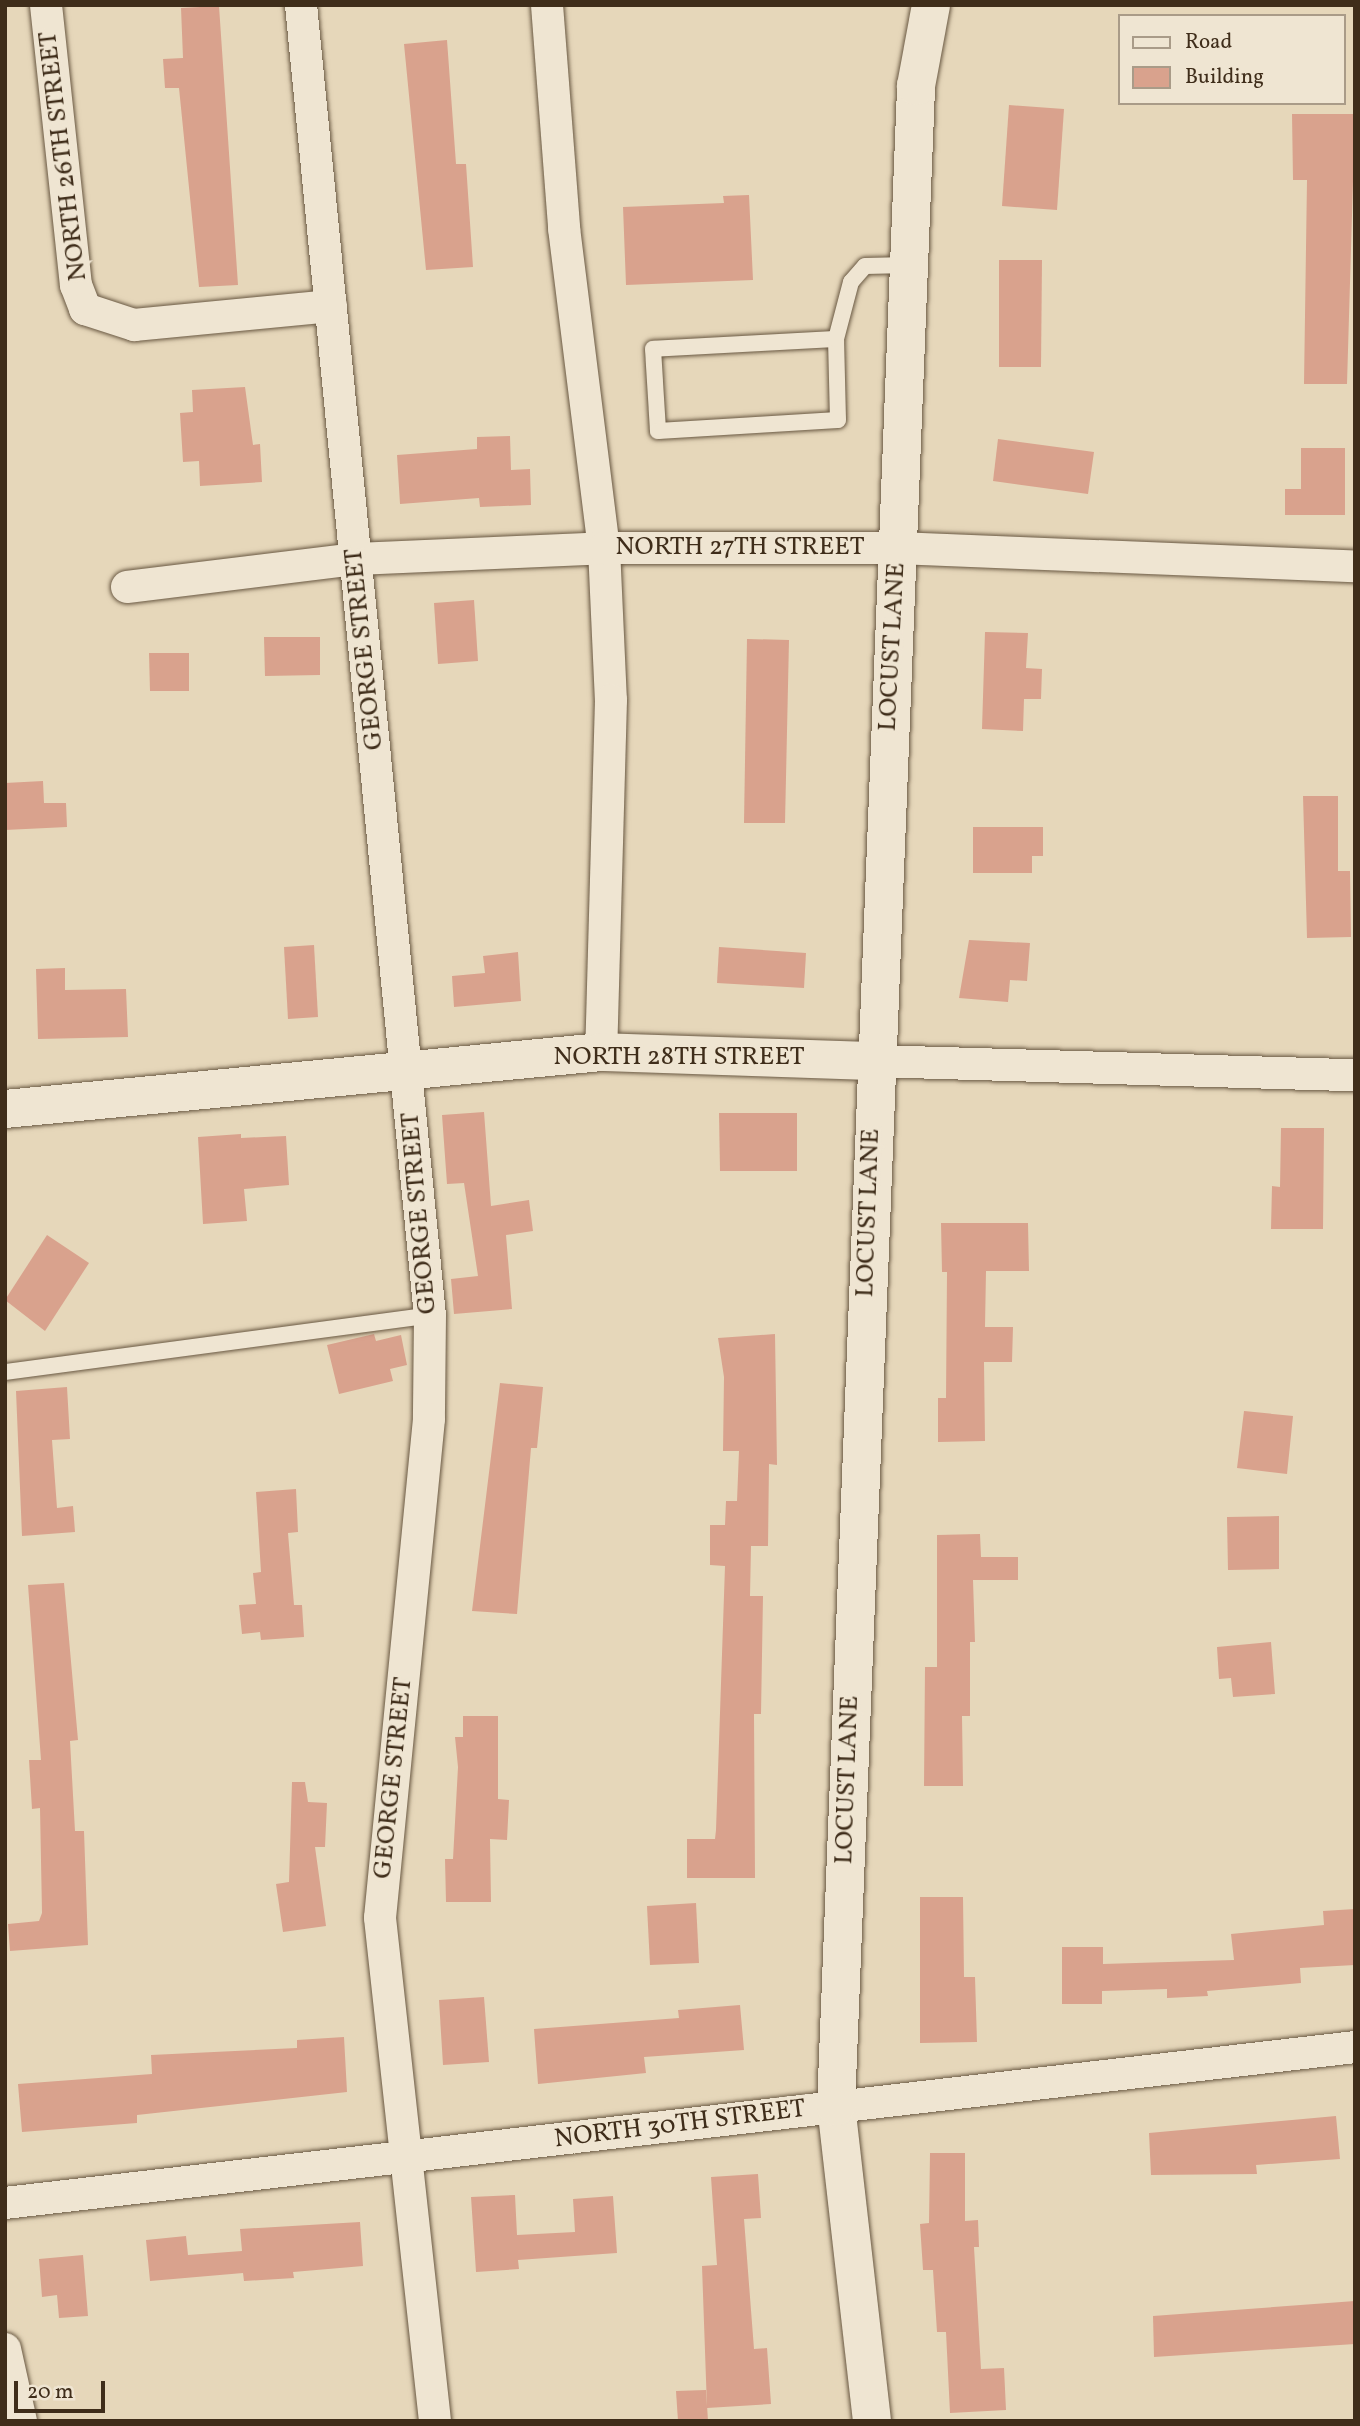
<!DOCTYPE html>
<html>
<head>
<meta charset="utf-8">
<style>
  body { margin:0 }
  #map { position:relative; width:1360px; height:2426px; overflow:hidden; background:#e6d7ba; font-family:Vollkorn,serif }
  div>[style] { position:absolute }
  .building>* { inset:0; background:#d9a28d }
  .roads { filter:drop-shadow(0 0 2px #695842) drop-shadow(0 0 2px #695842) }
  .lane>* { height:16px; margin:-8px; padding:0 8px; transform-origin:8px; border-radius:8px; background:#efe5d2 }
  .street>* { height:32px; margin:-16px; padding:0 16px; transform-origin:16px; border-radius:16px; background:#efe5d2 }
  .secondary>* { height:38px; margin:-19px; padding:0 19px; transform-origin:19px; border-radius:19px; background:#efe5d2 }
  span { translate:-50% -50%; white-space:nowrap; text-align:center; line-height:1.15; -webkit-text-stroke:7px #efe5d2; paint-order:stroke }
  .street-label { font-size:26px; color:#3f2d1a }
  .frame { position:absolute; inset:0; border:7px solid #3f2d1a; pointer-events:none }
  .legend { position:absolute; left:1118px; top:14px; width:228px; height:91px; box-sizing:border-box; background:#efe5d2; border:2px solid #a99b88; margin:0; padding:9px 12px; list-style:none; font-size:21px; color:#3f2d1a }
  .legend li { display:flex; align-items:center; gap:14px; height:35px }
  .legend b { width:35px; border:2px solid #a99b88 }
  .scale { position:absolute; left:14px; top:2381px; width:91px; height:32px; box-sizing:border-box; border:4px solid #3f2d1a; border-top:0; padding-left:9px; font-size:21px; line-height:24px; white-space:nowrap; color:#3f2d1a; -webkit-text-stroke:5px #efe5d2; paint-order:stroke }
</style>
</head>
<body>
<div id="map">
  <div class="building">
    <div style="clip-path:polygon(219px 6px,238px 285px,199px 287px,179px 88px,165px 88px,163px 59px,183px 58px,181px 8px)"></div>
    <div style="clip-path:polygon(447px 40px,456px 164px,466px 164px,473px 267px,426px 270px,404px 44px)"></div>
    <div style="clip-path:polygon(1009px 105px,1064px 109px,1057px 210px,1002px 206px)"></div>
    <div style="clip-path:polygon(1292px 114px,1355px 114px,1347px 384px,1304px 384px,1307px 180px,1293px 180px)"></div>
    <div style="clip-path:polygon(749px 195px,753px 280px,626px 285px,623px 207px,724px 203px,723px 196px)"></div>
    <div style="clip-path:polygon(999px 260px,1042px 260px,1041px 367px,999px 367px)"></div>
    <div style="clip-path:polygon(245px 387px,253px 445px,260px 444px,262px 482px,200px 486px,199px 461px,183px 462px,180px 413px,193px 412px,192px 390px)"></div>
    <div style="clip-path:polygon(510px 436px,511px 470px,530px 469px,531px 505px,480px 507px,479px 498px,400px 504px,397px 455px,477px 449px,477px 437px)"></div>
    <div style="clip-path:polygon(998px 439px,1094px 452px,1088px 494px,993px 481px)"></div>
    <div style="clip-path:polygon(1301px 448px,1345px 448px,1345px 515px,1285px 515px,1285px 489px,1301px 489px)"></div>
    <div style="clip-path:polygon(474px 600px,478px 661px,438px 664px,434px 603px)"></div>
    <div style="clip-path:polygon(985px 632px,1028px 633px,1026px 668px,1042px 669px,1041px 699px,1024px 699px,1023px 731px,982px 729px)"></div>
    <div style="clip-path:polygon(264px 637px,320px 637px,320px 675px,265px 676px)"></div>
    <div style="clip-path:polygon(747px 639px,789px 640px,785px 823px,744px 823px)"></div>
    <div style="clip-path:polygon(149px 653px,189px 653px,189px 691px,150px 691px)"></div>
    <div style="clip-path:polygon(43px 781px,44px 803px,66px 803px,67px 827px,5px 830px,5px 783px)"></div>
    <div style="clip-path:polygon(1303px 796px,1338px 796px,1338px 871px,1350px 871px,1351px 937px,1307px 938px)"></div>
    <div style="clip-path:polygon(973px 827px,1043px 827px,1043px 856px,1032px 856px,1032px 873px,973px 873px)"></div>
    <div style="clip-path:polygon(969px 940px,1030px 943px,1027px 981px,1010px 980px,1008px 1002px,959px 998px)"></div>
    <div style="clip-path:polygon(314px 945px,318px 1017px,288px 1019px,284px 947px)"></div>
    <div style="clip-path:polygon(719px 947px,806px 953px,804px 988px,717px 983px)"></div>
    <div style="clip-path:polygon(518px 952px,521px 1001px,454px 1007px,452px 976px,485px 973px,483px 956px)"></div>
    <div style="clip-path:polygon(65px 968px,65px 990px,126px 989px,128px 1037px,38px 1039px,36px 969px)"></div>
    <div style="clip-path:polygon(484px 1112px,491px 1206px,529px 1200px,533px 1231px,506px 1235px,512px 1309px,454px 1314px,451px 1279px,478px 1276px,464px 1183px,447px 1184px,442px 1115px)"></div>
    <div style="clip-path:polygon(719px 1113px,797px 1113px,797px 1171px,720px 1171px)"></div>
    <div style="clip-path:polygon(1281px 1128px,1324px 1128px,1323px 1229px,1271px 1229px,1272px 1186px,1280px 1187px)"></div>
    <div style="clip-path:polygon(241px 1134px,241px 1138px,286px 1136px,289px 1185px,244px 1189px,247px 1221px,203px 1224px,198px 1137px)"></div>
    <div style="clip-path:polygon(941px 1223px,1028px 1223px,1029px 1271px,986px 1271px,985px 1327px,1013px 1327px,1012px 1362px,984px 1362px,985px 1441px,938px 1442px,938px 1398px,946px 1398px,947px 1272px,942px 1272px)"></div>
    <div style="clip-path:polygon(47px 1235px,89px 1263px,45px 1331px,5px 1300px)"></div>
    <div style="clip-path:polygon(374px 1334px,376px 1341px,401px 1335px,407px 1365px,390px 1369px,393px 1381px,339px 1394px,327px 1345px)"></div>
    <div style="clip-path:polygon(775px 1334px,777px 1465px,769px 1464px,768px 1546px,751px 1546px,750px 1596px,763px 1596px,761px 1714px,754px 1714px,755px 1878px,687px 1878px,687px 1839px,715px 1839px,716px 1830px,725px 1566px,710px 1565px,710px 1525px,725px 1525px,726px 1501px,737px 1501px,739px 1451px,723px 1451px,724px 1377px,718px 1338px)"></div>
    <div style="clip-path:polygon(500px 1383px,543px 1387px,537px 1448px,531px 1448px,517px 1614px,472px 1611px)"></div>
    <div style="clip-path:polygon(67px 1387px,70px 1439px,52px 1440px,57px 1508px,73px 1506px,75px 1532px,22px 1536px,16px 1391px)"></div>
    <div style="clip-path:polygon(1244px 1411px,1293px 1416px,1287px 1474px,1237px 1468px)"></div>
    <div style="clip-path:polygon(296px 1489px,298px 1532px,288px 1533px,294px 1605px,302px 1605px,304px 1637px,261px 1640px,260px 1632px,242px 1634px,239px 1605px,256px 1604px,253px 1573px,261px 1572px,256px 1492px)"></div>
    <div style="clip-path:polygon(1279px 1516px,1279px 1569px,1228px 1570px,1227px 1517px)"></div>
    <div style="clip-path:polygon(980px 1534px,981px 1557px,1018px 1557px,1018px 1580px,973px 1580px,975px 1642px,970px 1642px,970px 1716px,962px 1716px,963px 1786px,924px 1786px,925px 1667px,937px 1667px,937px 1535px)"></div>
    <div style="clip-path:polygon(64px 1583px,78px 1740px,70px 1741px,75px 1831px,84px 1831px,88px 1945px,10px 1951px,8px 1924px,39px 1921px,42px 1913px,40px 1808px,32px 1809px,29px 1760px,41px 1760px,28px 1585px)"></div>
    <div style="clip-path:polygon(1271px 1642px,1275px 1694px,1233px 1697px,1231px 1678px,1219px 1679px,1217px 1647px)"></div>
    <div style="clip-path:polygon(463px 1716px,498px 1716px,498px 1799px,509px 1800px,507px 1840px,490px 1839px,491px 1902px,446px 1902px,445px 1859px,453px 1859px,458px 1767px,455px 1737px,463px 1737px)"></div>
    <div style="clip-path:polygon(292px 1782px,305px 1782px,308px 1802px,327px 1803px,325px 1847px,315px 1847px,326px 1926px,283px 1932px,276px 1884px,289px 1882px)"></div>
    <div style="clip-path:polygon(920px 1897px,963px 1897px,964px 1977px,975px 1977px,977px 2042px,920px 2043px)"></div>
    <div style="clip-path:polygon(696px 1903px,699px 1963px,650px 1965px,647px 1906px)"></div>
    <div style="clip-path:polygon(1355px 1909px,1355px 1965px,1300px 1968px,1301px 1983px,1207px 1991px,1208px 1996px,1167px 1998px,1167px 1989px,1102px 1991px,1102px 2004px,1062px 2004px,1062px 1947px,1103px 1947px,1103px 1964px,1234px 1960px,1231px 1934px,1324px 1925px,1323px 1911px)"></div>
    <div style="clip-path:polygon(484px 1997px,489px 2062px,443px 2065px,439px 2000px)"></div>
    <div style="clip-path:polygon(740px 2005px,744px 2050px,644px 2057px,646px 2073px,538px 2084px,534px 2029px,679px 2018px,678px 2010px)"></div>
    <div style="clip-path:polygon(344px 2037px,347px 2092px,137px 2115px,137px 2123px,22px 2132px,18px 2084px,152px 2074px,151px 2055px,297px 2048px,297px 2040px)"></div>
    <div style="clip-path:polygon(1336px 2116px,1340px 2159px,1256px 2165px,1257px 2174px,1151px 2175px,1149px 2133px)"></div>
    <div style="clip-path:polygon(930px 2153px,965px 2153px,965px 2221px,978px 2220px,979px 2247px,974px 2247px,981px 2369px,1004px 2368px,1006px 2410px,950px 2413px,946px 2332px,937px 2332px,933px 2270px,923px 2270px,920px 2224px,929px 2223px)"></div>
    <div style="clip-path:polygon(758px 2174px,761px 2218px,744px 2219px,754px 2349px,767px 2348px,771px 2404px,707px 2408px,702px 2266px,717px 2265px,711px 2177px)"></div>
    <div style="clip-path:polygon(515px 2195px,517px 2235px,575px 2232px,573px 2199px,613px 2196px,617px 2253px,518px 2260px,519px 2269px,476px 2272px,471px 2197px)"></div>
    <div style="clip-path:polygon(360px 2222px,363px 2266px,293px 2272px,294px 2278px,244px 2281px,243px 2273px,150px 2281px,146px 2240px,186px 2236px,188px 2255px,242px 2251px,240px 2229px)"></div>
    <div style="clip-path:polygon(83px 2255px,88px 2316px,59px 2318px,57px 2295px,42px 2297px,39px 2259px)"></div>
    <div style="clip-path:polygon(1355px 2301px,1355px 2344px,1154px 2357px,1153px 2316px)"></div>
    <div style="clip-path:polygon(706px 2390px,708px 2421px,678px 2421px,676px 2391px)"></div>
  </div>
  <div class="roads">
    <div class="lane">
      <div style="left:836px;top:339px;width:183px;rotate:176.9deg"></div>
      <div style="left:653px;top:349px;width:82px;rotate:86.5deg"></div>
      <div style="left:658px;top:431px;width:180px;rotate:-3.5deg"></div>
      <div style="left:838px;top:420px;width:81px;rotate:-91.4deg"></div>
      <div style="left:836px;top:339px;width:59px;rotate:-75.3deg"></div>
      <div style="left:851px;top:282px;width:21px;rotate:-49deg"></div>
      <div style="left:865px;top:266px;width:43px;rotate:-1.3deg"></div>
      <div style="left:5px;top:1372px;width:429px;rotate:-7.6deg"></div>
    </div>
    <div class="street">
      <div style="left:46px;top:5px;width:282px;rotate:83.9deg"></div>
      <div style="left:76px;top:285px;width:26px;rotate:69deg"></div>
      <div style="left:85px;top:309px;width:52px;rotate:18.1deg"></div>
      <div style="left:134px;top:325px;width:198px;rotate:-5.5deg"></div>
      <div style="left:301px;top:5px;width:1316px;rotate:84.38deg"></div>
      <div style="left:430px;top:1315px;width:104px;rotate:90.6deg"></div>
      <div style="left:429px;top:1419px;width:501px;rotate:95.61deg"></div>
      <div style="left:380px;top:1918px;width:506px;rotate:83.76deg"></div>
      <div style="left:547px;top:5px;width:224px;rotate:85.6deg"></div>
      <div style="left:564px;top:228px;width:322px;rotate:82.9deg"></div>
      <div style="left:604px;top:548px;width:152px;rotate:87.4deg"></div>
      <div style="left:611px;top:700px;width:352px;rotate:91.6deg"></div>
      <div style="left:127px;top:587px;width:231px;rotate:-7deg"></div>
      <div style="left:356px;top:559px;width:248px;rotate:-2.5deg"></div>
      <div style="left:604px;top:548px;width:293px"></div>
      <div style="left:897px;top:548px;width:458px;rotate:2.3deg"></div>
      <div style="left:874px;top:1061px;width:481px;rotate:1.7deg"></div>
      <div style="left:5px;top:2203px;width:1359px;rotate:-6.59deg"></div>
      <div style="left:5px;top:2349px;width:74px;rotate:77.5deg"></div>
    </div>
    <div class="secondary">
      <div style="left:5px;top:1109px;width:599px;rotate:-5.46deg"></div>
      <div style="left:601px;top:1052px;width:273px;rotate:1.9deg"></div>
      <div style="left:872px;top:2421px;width:316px;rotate:-96.5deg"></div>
      <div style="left:836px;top:2107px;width:2023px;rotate:-87.73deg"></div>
      <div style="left:916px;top:86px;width:82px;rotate:-79.5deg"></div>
    </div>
  </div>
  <div class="street-label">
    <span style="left:64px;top:156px;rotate:-97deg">NORTH 26TH STREET</span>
    <span style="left:740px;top:548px">NORTH 27TH STREET</span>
    <span style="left:893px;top:647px;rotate:-87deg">LOCUST LANE</span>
    <span style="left:365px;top:649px;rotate:-96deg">GEORGE STREET</span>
    <span style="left:679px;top:1058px">NORTH 28TH STREET</span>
    <span style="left:420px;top:1213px;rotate:-95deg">GEORGE STREET</span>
    <span style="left:869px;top:1213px;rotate:-88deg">LOCUST LANE</span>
    <span style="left:394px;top:1778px;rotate:-84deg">GEORGE STREET</span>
    <span style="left:848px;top:1780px;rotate:-88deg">LOCUST LANE</span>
    <span style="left:680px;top:2125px;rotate:-7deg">NORTH 30TH STREET</span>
  </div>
  <div class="frame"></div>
  <ul class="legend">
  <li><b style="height:9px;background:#efe5d2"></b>Road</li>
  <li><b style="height:19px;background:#d9a28d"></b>Building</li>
  </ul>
  <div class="scale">20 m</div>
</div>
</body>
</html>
